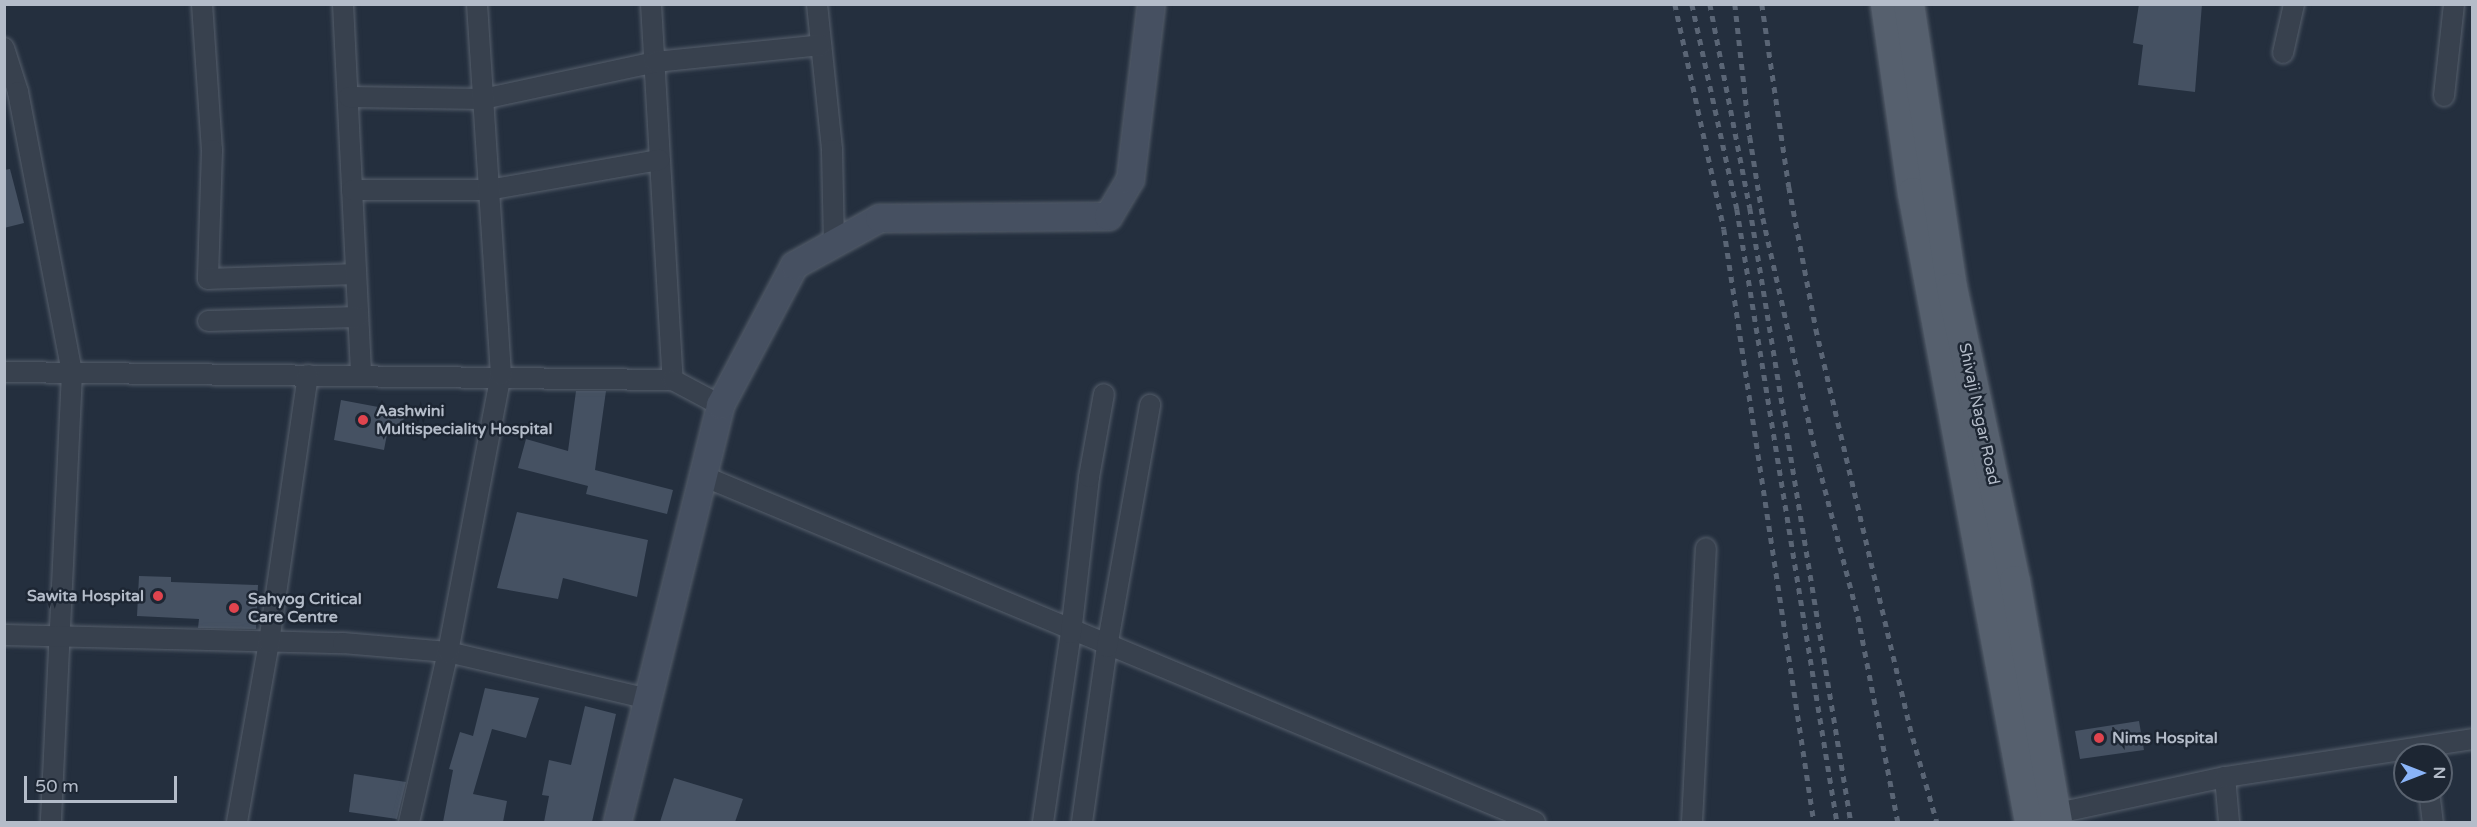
<!DOCTYPE html>
<html>
<head>
<meta charset="utf-8">
<style>
  body { margin:0 }
  #map { position:relative; width:2477px; height:827px; overflow:hidden; background:#242f3e; font-family:"Varela Round",sans-serif }
  div>[style] { position:absolute }
  .building>* { inset:0; background:#455162 }
  .roads { filter:drop-shadow(0 0 2px #565f6c) drop-shadow(0 0 2px #565f6c) }
  .minor>* { height:20px; margin:-10px; padding:0 10px; transform-origin:10px; border-radius:10px; background:#38414e }
  .secondary>* { height:27px; margin:-13.5px; padding:0 13.5px; transform-origin:13.5px; border-radius:13.5px; background:#465061 }
  .primary>* { height:30px; margin:-15px; padding:0 15px; transform-origin:15px; border-radius:15px; background:#56606e }
  .rail>* { height:4.5px; margin-top:-2.25px; transform-origin:0; background:repeating-linear-gradient(90deg,#5a6575 0 6px,transparent 0 12px) }
  .dots>* { width:16px; height:16px; translate:-50% -50%; box-sizing:border-box; border:3px solid #1d2633; border-radius:50% }
  span { translate:-50% -50%; white-space:nowrap; text-align:center; line-height:1.15; -webkit-text-stroke:5px #1d2633; paint-order:stroke }
  .poi-label { font-size:16px; color:#b4bcc9; font-weight:700 }
  .left { translate:0 -50%; text-align:left }
  .right { translate:-100% -50%; text-align:right }
  .street-label { font-size:16px; color:#b4bcc9 }
  .frame { position:absolute; inset:0; border:6px solid #b4bcc9; pointer-events:none }
  .north { position:absolute; left:2393px; top:743px; width:60px; height:60px; box-sizing:border-box; background:#1d2633; border:2px solid #59626f; border-radius:50%; rotate:90deg; font-size:16px; font-weight:700; line-height:24px; text-align:center; color:#b4bcc9 }
  .north::after { content:''; display:block; margin:auto; width:21px; height:27px; background:#8ab4f8; clip-path:polygon(50% 0,100% 100%,50% 72%,0 100%) }
  .scale { position:absolute; left:24px; top:776px; width:153px; height:27px; box-sizing:border-box; border:3px solid #b4bcc9; border-top:0; padding-left:8px; font-size:18px; line-height:21px; white-space:nowrap; color:#b4bcc9; -webkit-text-stroke:4px #1d2633; paint-order:stroke }
</style>
</head>
<body>
<div id="map">
  <div class="building">
    <div style="clip-path:polygon(2139px 4px,2202px 4px,2195px 92px,2138px 85px,2143px 45px,2133px 43px)"></div>
    <div style="clip-path:polygon(10px 169px,24px 223px,4px 228px,4px 170px)"></div>
    <div style="clip-path:polygon(576px 391px,606px 391px,595px 470px,673px 490px,667px 514px,586px 494px,588px 486px,518px 468px,526px 439px,568px 451px)"></div>
    <div style="clip-path:polygon(341px 400px,405px 412px,401px 431px,388px 429px,384px 450px,334px 440px)"></div>
    <div style="clip-path:polygon(517px 512px,648px 540px,637px 597px,563px 578px,558px 599px,497px 588px)"></div>
    <div style="clip-path:polygon(139px 576px,171px 577px,171px 582px,258px 585px,256px 629px,198px 628px,199px 619px,137px 616px)"></div>
    <div style="clip-path:polygon(485px 688px,539px 698px,526px 738px,492px 729px,473px 794px,507px 801px,503px 822px,443px 822px,453px 770px,449px 769px,460px 732px,473px 736px)"></div>
    <div style="clip-path:polygon(585px 706px,616px 714px,592px 822px,544px 822px,549px 796px,542px 795px,549px 760px,571px 765px)"></div>
    <div style="clip-path:polygon(2139px 721px,2144px 750px,2080px 759px,2075px 731px)"></div>
    <div style="clip-path:polygon(354px 774px,406px 782px,397px 819px,349px 812px)"></div>
    <div style="clip-path:polygon(674px 778px,743px 799px,735px 822px,660px 822px)"></div>
  </div>
  <div class="roads">
    <div class="minor">
      <div style="left:202px;top:4px;width:146px;rotate:86.1deg"></div>
      <div style="left:212px;top:150px;width:129px;rotate:91.8deg"></div>
      <div style="left:208px;top:279px;width:147px;rotate:-1.9deg"></div>
      <div style="left:343px;top:4px;width:371px;rotate:87.2deg"></div>
      <div style="left:651px;top:4px;width:377px;rotate:86.7deg"></div>
      <div style="left:817px;top:4px;width:147px;rotate:84.1deg"></div>
      <div style="left:832px;top:150px;width:93px;rotate:88.8deg"></div>
      <div style="left:4px;top:48px;width:46px;rotate:72.3deg"></div>
      <div style="left:18px;top:92px;width:286px;rotate:79.1deg"></div>
      <div style="left:72px;top:373px;width:449px;rotate:92.7deg"></div>
      <div style="left:2283px;top:53px;width:50px;rotate:-77.3deg"></div>
      <div style="left:2444px;top:96px;width:93px;rotate:-83.8deg"></div>
      <div style="left:349px;top:97px;width:134px;rotate:0.9deg"></div>
      <div style="left:483px;top:99px;width:176px;rotate:-12.1deg"></div>
      <div style="left:655px;top:62px;width:167px;rotate:-5.8deg"></div>
      <div style="left:352px;top:190px;width:136px"></div>
      <div style="left:488px;top:190px;width:174px;rotate:-10deg"></div>
      <div style="left:208px;top:321px;width:150px;rotate:-1.5deg"></div>
      <div style="left:4px;top:372px;width:669px;rotate:0.69deg"></div>
      <div style="left:673px;top:380px;width:53px;rotate:28deg"></div>
      <div style="left:703px;top:476px;width:901px;rotate:22.58deg"></div>
      <div style="left:4px;top:635px;width:339px;rotate:1.4deg"></div>
      <div style="left:343px;top:643px;width:105px;rotate:4.9deg"></div>
      <div style="left:448px;top:652px;width:205px;rotate:13.2deg"></div>
      <div style="left:2225px;top:777px;width:45px;rotate:84.9deg"></div>
      <div style="left:2429px;top:791px;width:31px;rotate:83deg"></div>
      <div style="left:2044px;top:816px;width:185px;rotate:-12.2deg"></div>
      <div style="left:2225px;top:777px;width:250px;rotate:-8.7deg"></div>
      <div style="left:237px;top:822px;width:183px;rotate:-79.9deg"></div>
      <div style="left:269px;top:642px;width:270px;rotate:-81.7deg"></div>
      <div style="left:409px;top:822px;width:174px;rotate:-77.1deg"></div>
      <div style="left:448px;top:652px;width:282px;rotate:-79.2deg"></div>
      <div style="left:501px;top:375px;width:372px;rotate:-93.7deg"></div>
      <div style="left:1043px;top:822px;width:191px;rotate:-81.6deg"></div>
      <div style="left:1071px;top:633px;width:157px;rotate:-83.4deg"></div>
      <div style="left:1089px;top:477px;width:84px;rotate:-79.8deg"></div>
      <div style="left:1082px;top:822px;width:177px;rotate:-81.9deg"></div>
      <div style="left:1107px;top:647px;width:246px;rotate:-79.9deg"></div>
      <div style="left:1692px;top:822px;width:274px;rotate:-87.1deg"></div>
    </div>
    <div class="secondary">
      <div style="left:617px;top:822px;width:430px;rotate:-76.1deg"></div>
      <div style="left:720px;top:405px;width:158px;rotate:-62.1deg"></div>
      <div style="left:794px;top:265px;width:97px;rotate:-28.9deg"></div>
      <div style="left:879px;top:218px;width:229px;rotate:-0.5deg"></div>
      <div style="left:1108px;top:216px;width:43px;rotate:-59.3deg"></div>
      <div style="left:1130px;top:179px;width:176px;rotate:-83.2deg"></div>
    </div>
    <div class="primary">
      <div style="left:1886px;top:4px;width:191px;rotate:81.9deg"></div>
      <div style="left:1913px;top:193px;width:640px;rotate:79.46deg"></div>
      <div style="left:1909px;top:4px;width:287px;rotate:81.4deg"></div>
      <div style="left:1952px;top:288px;width:300px;rotate:77.9deg"></div>
      <div style="left:2015px;top:581px;width:245px;rotate:80.1deg"></div>
    </div>
  </div>
  <div class="rail">
    <div style="left:1675px;top:4px;width:230px;rotate:77.7deg"></div>
    <div style="left:1724px;top:229px;width:600px;rotate:81.37deg"></div>
    <div style="left:1692px;top:4px;width:210px;rotate:77.6deg"></div>
    <div style="left:1737px;top:209px;width:621px;rotate:80.73deg"></div>
    <div style="left:1710px;top:4px;width:208px;rotate:78.9deg"></div>
    <div style="left:1750px;top:208px;width:622px;rotate:80.66deg"></div>
    <div style="left:1735px;top:4px;width:134px;rotate:83.6deg"></div>
    <div style="left:1750px;top:137px;width:82px;rotate:80.9deg"></div>
    <div style="left:1763px;top:218px;width:254px;rotate:77.3deg"></div>
    <div style="left:1819px;top:466px;width:155px;rotate:75.4deg"></div>
    <div style="left:1858px;top:616px;width:210px;rotate:79deg"></div>
    <div style="left:1762px;top:4px;width:185px;rotate:81.6deg"></div>
    <div style="left:1789px;top:187px;width:145px;rotate:79.2deg"></div>
    <div style="left:1816px;top:329px;width:420px;rotate:76.7deg"></div>
    <div style="left:1913px;top:738px;width:87px;rotate:74.1deg"></div>
  </div>
  <div class="dots">
    <div style="left:363px;top:420px;background:#e0444e"></div>
    <div style="left:158px;top:596px;background:#e0444e"></div>
    <div style="left:234px;top:608px;background:#e0444e"></div>
    <div style="left:2099px;top:738px;background:#e0444e"></div>
  </div>
  <div class="poi-label">
    <span class="left" style="left:376px;top:420px">Aashwini<br>Multispeciality Hospital</span>
    <span class="right" style="left:144px;top:596px">Sawita Hospital</span>
    <span class="left" style="left:248px;top:608px">Sahyog Critical<br>Care Centre</span>
    <span class="left" style="left:2112px;top:738px">Nims Hospital</span>
  </div>
  <div class="street-label">
    <span style="left:1979px;top:414px;rotate:78deg">Shivaji Nagar Road</span>
  </div>
  <div class="frame"></div>
  <div class="north">N</div>
  <div class="scale">50 m</div>
</div>
</body>
</html>
